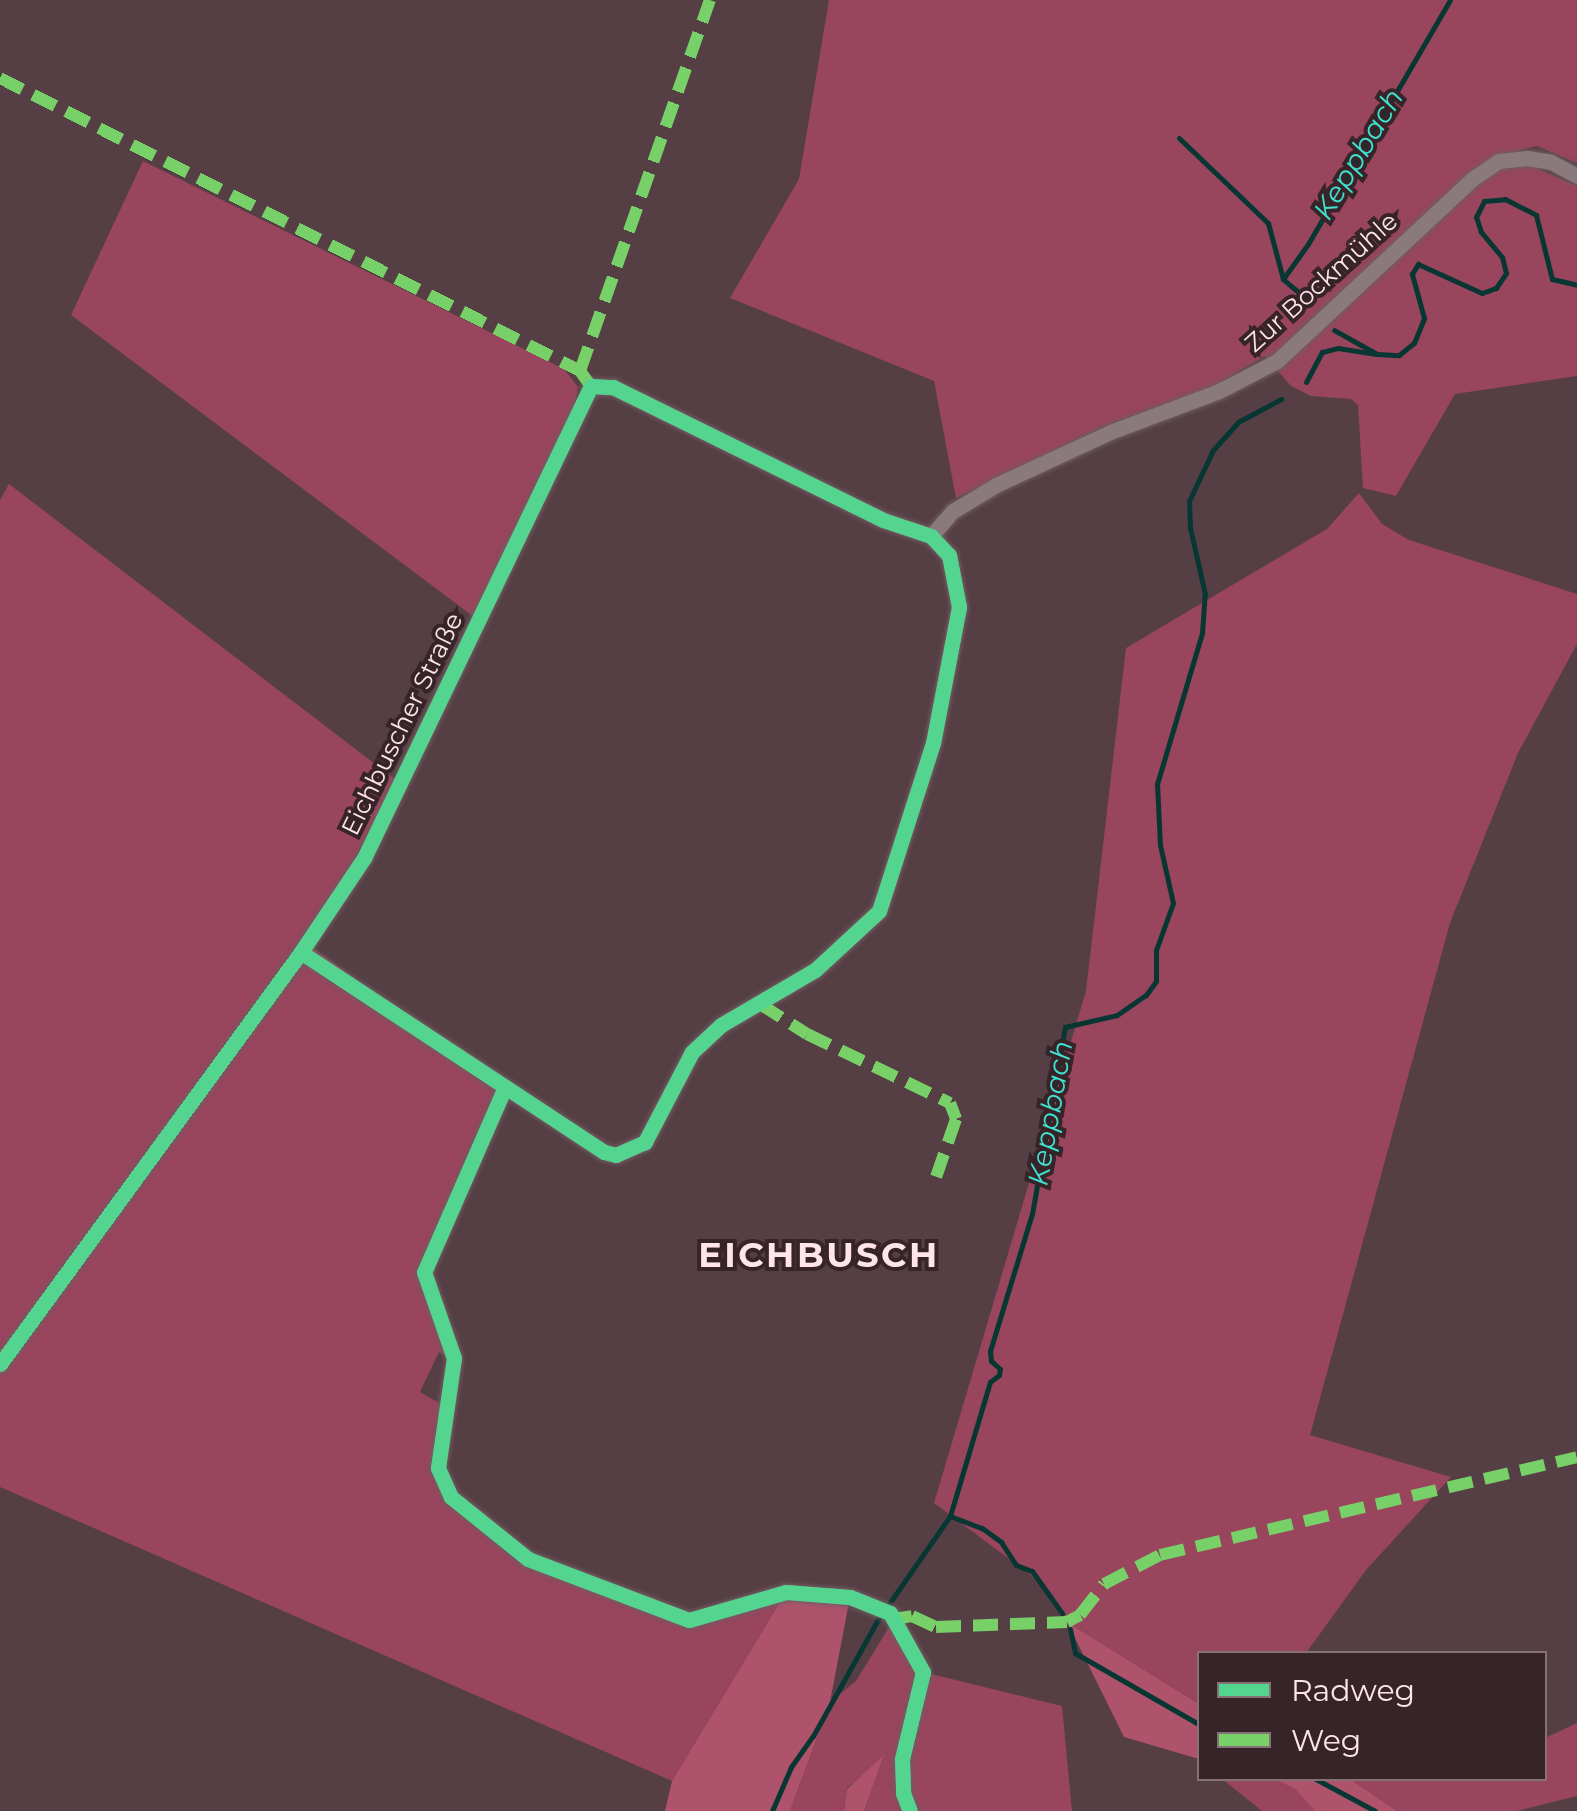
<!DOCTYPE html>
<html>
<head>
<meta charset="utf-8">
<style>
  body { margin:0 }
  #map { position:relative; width:1577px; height:1811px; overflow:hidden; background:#553f44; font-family:Montserrat,sans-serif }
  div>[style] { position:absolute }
  .green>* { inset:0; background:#98455d }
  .forest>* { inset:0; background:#af536d }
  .stream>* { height:5px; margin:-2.5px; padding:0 2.5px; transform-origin:2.5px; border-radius:2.5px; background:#083733 }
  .roads { filter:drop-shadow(0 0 2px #705d62) drop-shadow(0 0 2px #705d62) }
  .street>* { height:15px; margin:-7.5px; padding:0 7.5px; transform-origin:7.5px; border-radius:7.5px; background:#8a7a7d }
  .quiet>* { height:12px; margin-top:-6px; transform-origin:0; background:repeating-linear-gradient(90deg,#78d068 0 25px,transparent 0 37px) }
  .cycleway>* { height:15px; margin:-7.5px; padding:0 7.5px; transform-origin:7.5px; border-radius:7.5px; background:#53d58f }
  span { translate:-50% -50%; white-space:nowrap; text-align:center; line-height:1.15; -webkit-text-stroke:8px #372428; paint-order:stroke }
  .street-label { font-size:25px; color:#ffe5ea }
  .water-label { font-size:28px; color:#3fe2d0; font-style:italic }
  .district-label { font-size:35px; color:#ffe5ea; font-weight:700; letter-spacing:2.5px }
  .legend { position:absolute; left:1197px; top:1651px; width:350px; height:130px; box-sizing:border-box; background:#372428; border:2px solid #877176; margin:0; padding:12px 18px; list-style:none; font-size:30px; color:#ffe5ea }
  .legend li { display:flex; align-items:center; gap:20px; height:50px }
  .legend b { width:50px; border:2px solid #877176 }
</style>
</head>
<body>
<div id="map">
  <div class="green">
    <div style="clip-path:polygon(829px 0,1577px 0,1577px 163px,1537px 146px,1504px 154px,1577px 186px,1577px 376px,1455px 394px,1396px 496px,1363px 488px,1358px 405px,1351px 399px,1311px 396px,1291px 386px,1265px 356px,1210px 388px,1111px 423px,956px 498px,934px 381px,730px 298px,799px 179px)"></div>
    <div style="clip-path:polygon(143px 161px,564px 369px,578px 387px,574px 408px,474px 617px,71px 315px)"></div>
    <div style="clip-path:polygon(9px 484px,396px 780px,350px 867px,302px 940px,505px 1087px,424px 1272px,454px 1358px,439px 1352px,420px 1392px,450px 1409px,438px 1468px,451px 1497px,528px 1559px,689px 1620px,786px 1592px,672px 1781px,0 1487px,0 500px)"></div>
    <div style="clip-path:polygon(1359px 493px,1382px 524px,1409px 540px,1577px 594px,1577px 644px,1518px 753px,1450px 923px,1310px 1435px,1451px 1477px,1366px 1570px,1306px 1653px,1200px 1654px,1199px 1704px,1067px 1622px,1043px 1584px,934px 1503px,1086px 991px,1126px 648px,1327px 529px)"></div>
    <div style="clip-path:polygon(894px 1619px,923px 1672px,1062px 1706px,1072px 1811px,864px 1811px,883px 1758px,847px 1788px,844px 1811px,790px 1811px,830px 1702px,856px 1681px)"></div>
    <div style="clip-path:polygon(1577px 1723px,1577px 1796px,1517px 1811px,1397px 1811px,1350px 1779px,1544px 1778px,1545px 1738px)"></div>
    <div style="clip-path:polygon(1222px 1779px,1274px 1779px,1295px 1789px,1315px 1811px,1262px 1811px)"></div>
  </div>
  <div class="forest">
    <div style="clip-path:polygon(786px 1592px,850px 1597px,830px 1702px,790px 1811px,665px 1811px,672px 1781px)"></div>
    <div style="clip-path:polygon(1067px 1622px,1199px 1704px,1199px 1759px,1124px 1737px)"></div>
    <div style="clip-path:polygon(884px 1755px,864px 1811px,844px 1811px,847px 1789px)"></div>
    <div style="clip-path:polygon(1274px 1779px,1350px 1779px,1397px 1811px,1315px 1811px,1295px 1789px)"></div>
  </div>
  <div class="stream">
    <div style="left:1179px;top:138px;width:123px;rotate:43.7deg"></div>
    <div style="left:1268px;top:223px;width:58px;rotate:75deg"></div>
    <div style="left:1309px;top:301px;width:34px;rotate:-140deg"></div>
    <div style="left:1283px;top:279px;width:43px;rotate:-54.5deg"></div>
    <div style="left:1308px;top:244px;width:282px;rotate:-59.8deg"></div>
    <div style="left:1377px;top:354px;width:22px;rotate:3deg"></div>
    <div style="left:1399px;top:355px;width:19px;rotate:-39deg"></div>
    <div style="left:1414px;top:343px;width:27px;rotate:-68deg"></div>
    <div style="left:1424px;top:318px;width:46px;rotate:-105.3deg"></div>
    <div style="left:1412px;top:274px;width:12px;rotate:-59deg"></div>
    <div style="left:1418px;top:264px;width:70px;rotate:24.4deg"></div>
    <div style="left:1482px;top:293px;width:15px;rotate:-20deg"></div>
    <div style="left:1496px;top:288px;width:18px;rotate:-56deg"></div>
    <div style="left:1506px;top:273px;width:16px;rotate:-104deg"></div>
    <div style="left:1502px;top:257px;width:33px;rotate:-130deg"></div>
    <div style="left:1481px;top:232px;width:16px;rotate:-108deg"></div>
    <div style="left:1476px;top:217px;width:18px;rotate:-63deg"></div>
    <div style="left:1484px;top:201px;width:21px;rotate:-5deg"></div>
    <div style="left:1505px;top:199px;width:35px;rotate:27deg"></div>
    <div style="left:1536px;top:215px;width:66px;rotate:76deg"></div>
    <div style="left:1552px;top:279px;width:26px;rotate:13deg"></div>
    <div style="left:1306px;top:382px;width:34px;rotate:-62deg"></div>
    <div style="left:1322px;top:352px;width:16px;rotate:-14deg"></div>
    <div style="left:1338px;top:348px;width:39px;rotate:9deg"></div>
    <div style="left:1377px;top:354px;width:49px;rotate:-150.8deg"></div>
    <div style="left:950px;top:1516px;width:34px;rotate:21deg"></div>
    <div style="left:982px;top:1528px;width:24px;rotate:36deg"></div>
    <div style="left:1001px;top:1542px;width:27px;rotate:57deg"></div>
    <div style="left:1016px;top:1565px;width:17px;rotate:21deg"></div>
    <div style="left:1032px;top:1571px;width:52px;rotate:54.5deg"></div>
    <div style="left:1070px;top:1629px;width:25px;rotate:78deg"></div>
    <div style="left:1075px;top:1653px;width:144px;rotate:29.9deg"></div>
    <div style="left:1314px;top:1778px;width:69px;rotate:28.4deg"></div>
    <div style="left:772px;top:1811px;width:48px;rotate:-66.6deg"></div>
    <div style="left:791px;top:1767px;width:38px;rotate:-55deg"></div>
    <div style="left:813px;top:1736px;width:132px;rotate:-60.9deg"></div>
    <div style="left:877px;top:1621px;width:128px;rotate:-55.2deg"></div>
    <div style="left:950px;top:1516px;width:140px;rotate:-73.4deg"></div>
    <div style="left:990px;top:1382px;width:11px;rotate:-38deg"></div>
    <div style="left:999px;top:1375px;width:6px;rotate:-81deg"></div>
    <div style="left:1000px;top:1369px;width:12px;rotate:-138deg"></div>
    <div style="left:991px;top:1361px;width:10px;rotate:-96deg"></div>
    <div style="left:990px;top:1351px;width:143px;rotate:-73deg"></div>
    <div style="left:1032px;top:1214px;width:190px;rotate:-80deg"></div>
    <div style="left:1065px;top:1027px;width:53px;rotate:-13deg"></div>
    <div style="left:1117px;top:1015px;width:35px;rotate:-35deg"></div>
    <div style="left:1146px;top:995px;width:17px;rotate:-54deg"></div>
    <div style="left:1156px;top:981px;width:31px;rotate:-90deg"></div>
    <div style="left:1156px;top:950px;width:50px;rotate:-70.1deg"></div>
    <div style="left:1173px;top:903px;width:59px;rotate:-102.6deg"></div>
    <div style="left:1160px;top:845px;width:61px;rotate:-92.8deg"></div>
    <div style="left:1157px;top:784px;width:158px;rotate:-73.4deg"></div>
    <div style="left:1202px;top:633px;width:39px;rotate:-86deg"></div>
    <div style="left:1205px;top:594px;width:68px;rotate:-102.8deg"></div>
    <div style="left:1190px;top:528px;width:27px;rotate:-92deg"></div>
    <div style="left:1189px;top:501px;width:56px;rotate:-64.8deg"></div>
    <div style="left:1213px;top:450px;width:38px;rotate:-48deg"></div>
    <div style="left:1238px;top:422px;width:49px;rotate:-28.1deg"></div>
  </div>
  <div class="roads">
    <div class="street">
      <div style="left:931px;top:536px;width:33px;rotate:-49deg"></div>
      <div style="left:953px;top:511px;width:50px;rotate:-31.2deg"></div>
      <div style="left:996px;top:485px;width:126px;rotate:-24.9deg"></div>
      <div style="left:1110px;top:432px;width:116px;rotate:-20.6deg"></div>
      <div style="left:1219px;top:391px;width:65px;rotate:-27.3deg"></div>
      <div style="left:1277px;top:361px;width:267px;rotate:-43deg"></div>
      <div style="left:1472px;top:179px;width:32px;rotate:-34deg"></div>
      <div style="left:1499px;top:161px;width:28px;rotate:-6deg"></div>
      <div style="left:1527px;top:158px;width:24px;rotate:9deg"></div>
      <div style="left:1551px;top:162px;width:30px;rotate:28deg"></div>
      <div style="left:505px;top:1087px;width:202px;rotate:113.6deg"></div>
      <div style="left:424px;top:1272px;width:91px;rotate:70.8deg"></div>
      <div style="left:454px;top:1358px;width:111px;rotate:98.3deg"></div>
      <div style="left:438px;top:1468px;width:32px;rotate:66deg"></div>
      <div style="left:451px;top:1497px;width:99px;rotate:38.8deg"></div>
      <div style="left:528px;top:1559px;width:172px;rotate:20.8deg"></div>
      <div style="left:689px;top:1620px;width:101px;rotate:-16.1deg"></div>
      <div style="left:786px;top:1592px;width:64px;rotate:4.5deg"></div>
      <div style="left:850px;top:1597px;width:43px;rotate:21.8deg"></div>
      <div style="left:890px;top:1613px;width:68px;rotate:60.8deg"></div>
      <div style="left:923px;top:1672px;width:89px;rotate:103.6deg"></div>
      <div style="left:902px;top:1759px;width:34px;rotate:88deg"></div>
      <div style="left:903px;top:1793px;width:19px;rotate:69deg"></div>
      <div style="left:0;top:1364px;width:510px;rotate:-53.85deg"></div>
      <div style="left:301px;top:952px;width:113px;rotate:-56.2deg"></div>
      <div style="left:364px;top:858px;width:524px;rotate:-64.32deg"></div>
      <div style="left:591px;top:386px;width:22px;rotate:3deg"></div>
      <div style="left:613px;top:387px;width:301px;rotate:26.2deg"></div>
      <div style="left:883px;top:520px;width:51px;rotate:18.4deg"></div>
      <div style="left:931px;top:536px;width:26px;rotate:47deg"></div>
      <div style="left:949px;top:555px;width:53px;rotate:79.1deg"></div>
      <div style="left:959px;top:607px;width:138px;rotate:100.8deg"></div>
      <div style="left:933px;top:743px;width:176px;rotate:107.8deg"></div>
      <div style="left:879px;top:911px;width:87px;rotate:137.3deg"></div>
      <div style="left:815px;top:970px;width:109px;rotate:149.7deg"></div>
      <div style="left:721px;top:1025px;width:40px;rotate:137deg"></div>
      <div style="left:692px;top:1052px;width:102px;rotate:117.6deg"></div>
      <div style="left:645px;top:1142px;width:32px;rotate:156deg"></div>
      <div style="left:616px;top:1155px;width:12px;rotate:-166deg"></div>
      <div style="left:604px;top:1152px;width:363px;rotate:-146.6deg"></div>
    </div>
  </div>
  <div class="quiet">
    <div style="left:0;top:78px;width:650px;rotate:26.8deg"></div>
    <div style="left:580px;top:371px;width:19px;rotate:54deg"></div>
    <div style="left:580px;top:371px;width:393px;rotate:-70.7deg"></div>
    <div style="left:760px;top:1004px;width:56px;rotate:32.6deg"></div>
    <div style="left:807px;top:1034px;width:159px;rotate:25.8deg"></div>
    <div style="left:950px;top:1103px;width:17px;rotate:69deg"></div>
    <div style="left:956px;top:1119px;width:61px;rotate:109deg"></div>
    <div style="left:894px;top:1619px;width:18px;rotate:-9deg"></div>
    <div style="left:912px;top:1616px;width:26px;rotate:25deg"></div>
    <div style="left:936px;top:1627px;width:131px;rotate:-2.2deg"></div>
    <div style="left:1067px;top:1622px;width:15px;rotate:-28deg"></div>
    <div style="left:1080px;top:1615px;width:39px;rotate:-52deg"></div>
    <div style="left:1104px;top:1584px;width:63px;rotate:-27.4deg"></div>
    <div style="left:1160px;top:1555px;width:428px;rotate:-13.2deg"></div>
  </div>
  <div class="cycleway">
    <div style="left:505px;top:1087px;width:202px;rotate:113.6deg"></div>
    <div style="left:424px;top:1272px;width:91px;rotate:70.8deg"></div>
    <div style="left:454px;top:1358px;width:111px;rotate:98.3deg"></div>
    <div style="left:438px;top:1468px;width:32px;rotate:66deg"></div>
    <div style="left:451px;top:1497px;width:99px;rotate:38.8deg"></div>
    <div style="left:528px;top:1559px;width:172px;rotate:20.8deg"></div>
    <div style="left:689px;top:1620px;width:101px;rotate:-16.1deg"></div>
    <div style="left:786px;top:1592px;width:64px;rotate:4.5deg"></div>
    <div style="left:850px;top:1597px;width:43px;rotate:21.8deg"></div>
    <div style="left:890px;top:1613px;width:68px;rotate:60.8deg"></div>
    <div style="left:923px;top:1672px;width:89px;rotate:103.6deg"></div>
    <div style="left:902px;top:1759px;width:34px;rotate:88deg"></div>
    <div style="left:903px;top:1793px;width:19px;rotate:69deg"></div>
    <div style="left:0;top:1364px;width:510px;rotate:-53.85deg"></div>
    <div style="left:301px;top:952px;width:113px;rotate:-56.2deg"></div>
    <div style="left:364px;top:858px;width:524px;rotate:-64.32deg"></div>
    <div style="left:591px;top:386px;width:22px;rotate:3deg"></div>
    <div style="left:613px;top:387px;width:301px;rotate:26.2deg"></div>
    <div style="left:883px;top:520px;width:51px;rotate:18.4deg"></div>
    <div style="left:931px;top:536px;width:26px;rotate:47deg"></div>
    <div style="left:949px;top:555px;width:53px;rotate:79.1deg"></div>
    <div style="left:959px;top:607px;width:138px;rotate:100.8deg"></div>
    <div style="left:933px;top:743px;width:176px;rotate:107.8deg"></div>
    <div style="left:879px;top:911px;width:87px;rotate:137.3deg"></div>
    <div style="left:815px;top:970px;width:109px;rotate:149.7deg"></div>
    <div style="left:721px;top:1025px;width:40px;rotate:137deg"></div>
    <div style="left:692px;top:1052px;width:102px;rotate:117.6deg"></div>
    <div style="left:645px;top:1142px;width:32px;rotate:156deg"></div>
    <div style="left:616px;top:1155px;width:12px;rotate:-166deg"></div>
    <div style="left:604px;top:1152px;width:363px;rotate:-146.6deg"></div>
  </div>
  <div class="street-label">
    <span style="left:1321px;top:282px;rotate:-42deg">Zur Bockmühle</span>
    <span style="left:402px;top:724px;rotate:-64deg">Eichbuscher Straße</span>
  </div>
  <div class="water-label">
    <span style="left:1358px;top:154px;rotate:-59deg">Keppbach</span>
    <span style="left:1050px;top:1113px;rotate:-80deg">Keppbach</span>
  </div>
  <div class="district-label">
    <span style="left:819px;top:1255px">EICHBUSCH</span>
  </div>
  <ul class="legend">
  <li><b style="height:12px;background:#53d58f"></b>Radweg</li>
  <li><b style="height:12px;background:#78d068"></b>Weg</li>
  </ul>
</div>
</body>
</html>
